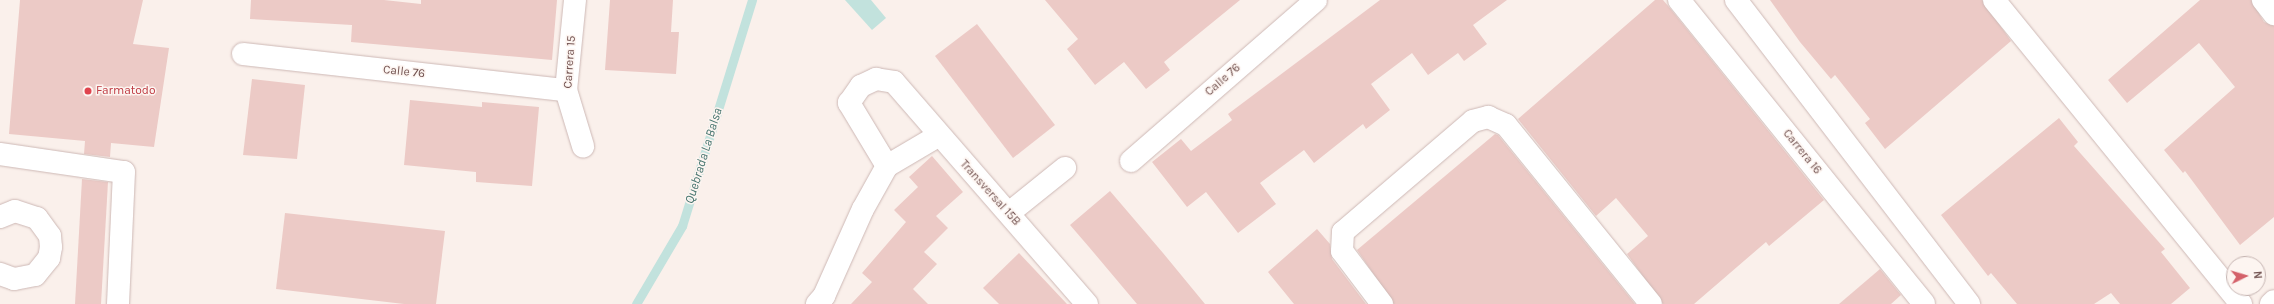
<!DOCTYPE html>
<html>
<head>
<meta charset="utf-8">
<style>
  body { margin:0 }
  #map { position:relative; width:2274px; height:304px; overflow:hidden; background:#faf0eb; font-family:Karla,sans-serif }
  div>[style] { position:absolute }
  .water>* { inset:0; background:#c2e2dd }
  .stream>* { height:9px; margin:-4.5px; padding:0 4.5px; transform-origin:4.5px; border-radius:4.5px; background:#c2e2dd }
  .building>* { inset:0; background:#eccac6 }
  .roads { filter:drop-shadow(0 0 1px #cdb8b5) drop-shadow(0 0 1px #cdb8b5) }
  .minor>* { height:22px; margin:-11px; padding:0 11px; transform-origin:11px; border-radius:11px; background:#fff }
  .dots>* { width:11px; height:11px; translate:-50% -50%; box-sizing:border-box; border:2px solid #fdf5f1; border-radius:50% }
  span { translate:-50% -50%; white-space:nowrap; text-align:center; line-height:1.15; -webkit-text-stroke:3px #fdf5f1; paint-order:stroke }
  .street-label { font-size:12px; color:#725351 }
  .health-label { font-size:12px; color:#be3a42 }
  .left { translate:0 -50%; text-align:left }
  .water-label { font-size:13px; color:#46756f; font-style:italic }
  .north { position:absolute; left:2226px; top:256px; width:40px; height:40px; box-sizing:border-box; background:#fdf5f1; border:1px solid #c5b4b1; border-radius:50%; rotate:85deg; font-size:11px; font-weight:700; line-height:16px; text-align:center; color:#725351 }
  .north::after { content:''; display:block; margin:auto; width:14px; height:18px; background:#d4616a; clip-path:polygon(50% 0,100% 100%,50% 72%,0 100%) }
</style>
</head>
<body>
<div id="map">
  <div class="water">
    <div style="clip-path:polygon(845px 0,871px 0,886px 18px,872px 30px)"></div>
  </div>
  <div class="stream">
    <div style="left:636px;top:304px;width:91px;rotate:-59.5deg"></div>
    <div style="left:682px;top:226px;width:237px;rotate:-72.8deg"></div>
  </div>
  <div class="building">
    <div style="clip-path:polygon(20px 0,143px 0,133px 44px,169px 48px,154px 147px,111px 143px,110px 157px,84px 154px,85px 141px,9px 134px)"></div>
    <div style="clip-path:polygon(251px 0,384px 0,421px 4px,421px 0,557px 0,552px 60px,351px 42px,352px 25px,250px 19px)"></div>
    <div style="clip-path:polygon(610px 0,673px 0,671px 32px,679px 32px,676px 74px,605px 70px)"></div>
    <div style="clip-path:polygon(1045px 0,1240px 0,1164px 62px,1170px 70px,1146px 89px,1124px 62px,1095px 85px,1067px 49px,1078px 39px)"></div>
    <div style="clip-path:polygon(1380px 0,1507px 0,1473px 25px,1487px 44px,1464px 61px,1458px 53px,1428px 75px,1412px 53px,1371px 84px,1390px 110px,1366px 129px,1363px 124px,1314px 163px,1304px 150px,1260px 183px,1276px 204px,1238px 233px,1206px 192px,1187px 207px,1152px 162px,1181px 139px,1191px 151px,1232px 120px,1228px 114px)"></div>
    <div style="clip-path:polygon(1655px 0,1663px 0,1669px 7px,1824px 200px,1769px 246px,1766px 242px,1694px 304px,1663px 304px,1627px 254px,1648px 236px,1616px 198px,1596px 216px,1518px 119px)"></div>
    <div style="clip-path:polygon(1770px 0,1982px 0,2011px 41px,1885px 149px,1865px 123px,1870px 119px,1835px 75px,1831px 79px,1800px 42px)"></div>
    <div style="clip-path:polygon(2200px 0,2251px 0,2264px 22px,2274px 26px,2274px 217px,2240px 245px,2185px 171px,2183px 173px,2164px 150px,2235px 87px,2199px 43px,2127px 103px,2108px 80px)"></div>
    <div style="clip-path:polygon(977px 24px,1055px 125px,1013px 158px,935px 56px)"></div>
    <div style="clip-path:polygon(252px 79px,305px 85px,297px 159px,243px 155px)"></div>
    <div style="clip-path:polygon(410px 100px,482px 107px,482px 102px,539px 107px,532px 186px,476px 182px,476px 172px,404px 165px)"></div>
    <div style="clip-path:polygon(2059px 118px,2078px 142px,2074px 146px,2165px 249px,2161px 252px,2190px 288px,2171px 304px,2120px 304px,2111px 293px,2094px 304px,2017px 304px,1991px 273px,1988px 276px,1941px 215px)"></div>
    <div style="clip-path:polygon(1495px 134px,1498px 135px,1635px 304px,1394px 304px,1357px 250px)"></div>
    <div style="clip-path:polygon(932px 156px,963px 192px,936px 216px,948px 228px,924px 252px,937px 264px,913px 289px,928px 304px,851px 304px,872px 282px,862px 273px,906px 222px,894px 210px,918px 187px,909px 177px)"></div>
    <div style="clip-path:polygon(82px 179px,108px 182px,101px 304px,75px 304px)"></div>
    <div style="clip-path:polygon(1110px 191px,1163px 253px,1205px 304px,1137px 304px,1089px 247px,1070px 225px)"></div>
    <div style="clip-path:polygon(285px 213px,445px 231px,436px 304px,404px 304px,276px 289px)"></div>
    <div style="clip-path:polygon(1317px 229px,1330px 244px,1332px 259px,1366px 304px,1294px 304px,1268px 272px)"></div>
    <div style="clip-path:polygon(1019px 253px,1067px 304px,999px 304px,983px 288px)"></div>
    <div style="clip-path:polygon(1880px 269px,1901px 295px,1891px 304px,1839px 304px)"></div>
  </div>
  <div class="roads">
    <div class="minor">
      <div style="left:575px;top:0;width:90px;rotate:95.7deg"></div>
      <div style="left:566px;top:90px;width:59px;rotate:73.1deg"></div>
      <div style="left:1679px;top:0;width:390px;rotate:51.1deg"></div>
      <div style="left:1736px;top:0;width:383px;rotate:52.5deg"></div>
      <div style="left:1994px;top:0;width:392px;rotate:50.9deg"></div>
      <div style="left:2263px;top:0;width:18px;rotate:52deg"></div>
      <div style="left:243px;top:54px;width:325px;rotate:6.4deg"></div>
      <div style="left:0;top:154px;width:125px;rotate:8.3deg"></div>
      <div style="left:124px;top:172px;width:132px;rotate:92.6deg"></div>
      <div style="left:1131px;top:161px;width:245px;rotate:-41deg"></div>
      <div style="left:887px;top:166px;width:74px;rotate:-121.1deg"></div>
      <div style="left:849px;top:103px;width:21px;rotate:-55deg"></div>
      <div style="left:861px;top:86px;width:17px;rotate:-25deg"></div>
      <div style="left:876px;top:79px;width:18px;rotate:9deg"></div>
      <div style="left:894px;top:82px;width:294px;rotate:49deg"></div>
      <div style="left:1009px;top:213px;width:72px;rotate:-38.8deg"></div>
      <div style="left:0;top:217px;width:16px;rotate:-22deg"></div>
      <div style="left:15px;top:211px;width:23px;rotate:18deg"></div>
      <div style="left:37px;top:218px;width:22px;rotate:54deg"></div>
      <div style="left:50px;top:236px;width:11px;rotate:85deg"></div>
      <div style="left:51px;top:247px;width:11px;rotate:100deg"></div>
      <div style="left:49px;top:258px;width:22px;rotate:129deg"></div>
      <div style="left:35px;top:275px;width:21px;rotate:169deg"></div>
      <div style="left:14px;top:279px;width:15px;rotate:-160deg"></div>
      <div style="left:817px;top:304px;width:11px;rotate:-49deg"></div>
      <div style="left:824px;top:296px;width:95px;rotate:-65.9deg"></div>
      <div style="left:863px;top:209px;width:49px;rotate:-60.8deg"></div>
      <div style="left:887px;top:166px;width:59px;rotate:-30.5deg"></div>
      <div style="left:1382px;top:304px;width:66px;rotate:-127deg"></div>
      <div style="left:1342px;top:251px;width:19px;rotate:-87deg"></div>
      <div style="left:1343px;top:232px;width:171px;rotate:-40.5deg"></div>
      <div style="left:1473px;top:121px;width:16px;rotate:-15deg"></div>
      <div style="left:1488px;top:117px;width:20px;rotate:24deg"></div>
      <div style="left:1506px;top:125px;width:230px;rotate:51deg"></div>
      <div style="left:2271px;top:304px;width:4px;rotate:-45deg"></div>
    </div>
  </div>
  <div class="dots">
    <div style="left:88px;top:91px;background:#e0444e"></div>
  </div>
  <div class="street-label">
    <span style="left:570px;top:62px;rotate:-86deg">Carrera 15</span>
    <span style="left:404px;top:72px;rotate:6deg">Calle 76</span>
    <span style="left:1223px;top:80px;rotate:-41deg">Calle 76</span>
    <span style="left:1802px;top:152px;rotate:51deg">Carrera 16</span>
    <span style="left:990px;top:193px;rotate:48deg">Transversal 15B</span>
  </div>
  <div class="health-label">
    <span class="left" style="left:96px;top:91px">Farmatodo</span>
  </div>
  <div class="water-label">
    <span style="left:704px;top:156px;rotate:-73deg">Quebrada La Balsa</span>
  </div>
  <div class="north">N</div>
</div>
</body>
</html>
